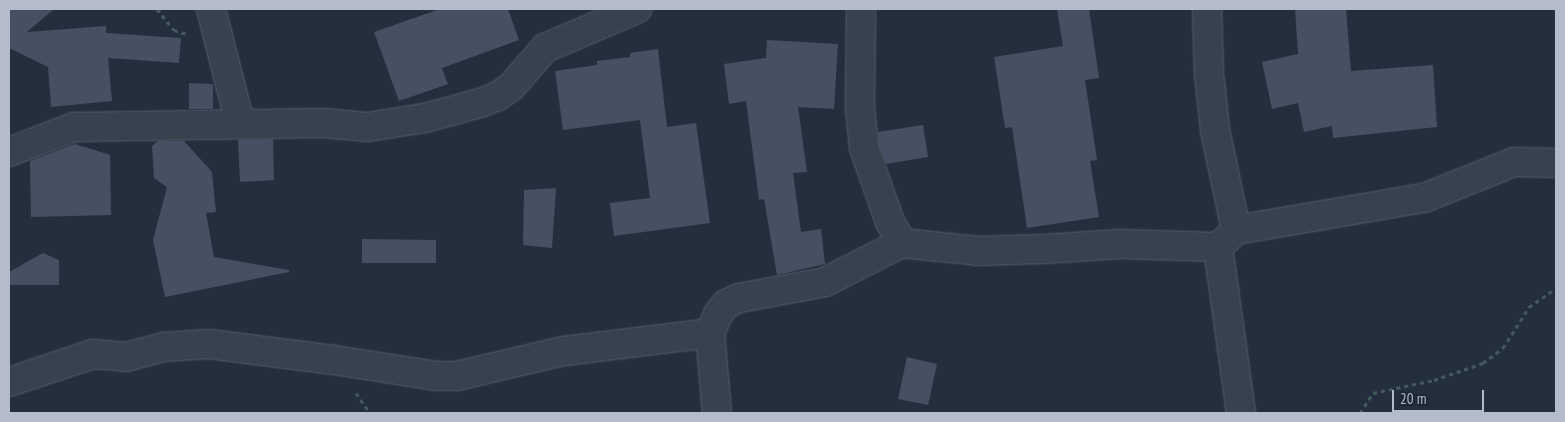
<!DOCTYPE html>
<html>
<head>
<meta charset="utf-8">
<style>
  body { margin:0 }
  #map { position:relative; width:1565px; height:422px; overflow:hidden; background:#242f3e; font-family:"PT Sans Narrow",sans-serif }
  div>[style] { position:absolute }
  .building>* { inset:0; background:#455162 }
  .path>* { height:3px; margin-top:-1.5px; transform-origin:0; background:repeating-linear-gradient(90deg,#44595c 0 4px,transparent 0 8px) }
  .roads { filter:drop-shadow(0 0 1px #565f6c) drop-shadow(0 0 1px #565f6c) }
  .minor>* { height:28px; margin:-14px; padding:0 14px; transform-origin:14px; border-radius:14px; background:#38414e }
  span { translate:-50% -50%; white-space:nowrap; text-align:center; line-height:1.15; -webkit-text-stroke:5px #1d2633; paint-order:stroke }
  .frame { position:absolute; inset:0; border:10px solid #b4bcc9; pointer-events:none }
  .scale { position:absolute; left:1392px; top:390px; width:92px; height:22px; box-sizing:border-box; border:2px solid #b4bcc9; border-top:0; padding-left:6px; font-size:15px; line-height:18px; white-space:nowrap; color:#b4bcc9; -webkit-text-stroke:4px #1d2633; paint-order:stroke }
</style>
</head>
<body>
<div id="map">
  <div class="building">
    <div style="clip-path:polygon(9px 9px,54px 9px,27px 32px,106px 26px,106px 33px,181px 38px,179px 63px,108px 58px,112px 101px,51px 107px,48px 67px,9px 48px)"></div>
    <div style="clip-path:polygon(440px 9px,508px 9px,519px 40px,442px 68px,448px 84px,399px 101px,374px 32px)"></div>
    <div style="clip-path:polygon(1057px 9px,1089px 9px,1099px 78px,1085px 80px,1097px 160px,1090px 161px,1099px 217px,1027px 228px,1012px 127px,1005px 128px,994px 57px,1063px 46px)"></div>
    <div style="clip-path:polygon(1295px 9px,1346px 9px,1351px 71px,1433px 65px,1437px 127px,1333px 138px,1332px 126px,1304px 132px,1298px 103px,1272px 109px,1262px 62px,1298px 54px)"></div>
    <div style="clip-path:polygon(767px 40px,838px 44px,834px 109px,798px 107px,807px 172px,793px 173px,801px 232px,821px 229px,825px 264px,777px 275px,764px 199px,759px 200px,746px 101px,729px 104px,724px 64px,766px 58px)"></div>
    <div style="clip-path:polygon(658px 49px,667px 127px,696px 123px,710px 223px,614px 236px,610px 203px,650px 198px,640px 120px,563px 130px,555px 71px,597px 65px,597px 61px,630px 57px,630px 53px)"></div>
    <div style="clip-path:polygon(189px 83px,213px 84px,213px 109px,189px 109px)"></div>
    <div style="clip-path:polygon(923px 125px,928px 157px,886px 164px,879px 145px,878px 132px)"></div>
    <div style="clip-path:polygon(273px 139px,274px 180px,240px 182px,238px 140px)"></div>
    <div style="clip-path:polygon(158px 141px,184px 141px,212px 172px,216px 212px,206px 213px,214px 257px,289px 270px,289px 272px,165px 297px,153px 240px,167px 187px,154px 178px,152px 146px)"></div>
    <div style="clip-path:polygon(75px 144px,110px 155px,111px 215px,31px 217px,30px 161px)"></div>
    <div style="clip-path:polygon(556px 188px,552px 248px,523px 245px,524px 190px)"></div>
    <div style="clip-path:polygon(362px 239px,436px 240px,436px 263px,362px 263px)"></div>
    <div style="clip-path:polygon(43px 253px,59px 260px,59px 285px,9px 285px,9px 272px)"></div>
    <div style="clip-path:polygon(907px 357px,937px 364px,928px 405px,898px 399px)"></div>
  </div>
  <div class="path">
    <div style="left:157px;top:9px;width:27px;rotate:51deg"></div>
    <div style="left:174px;top:30px;width:13px;rotate:18deg"></div>
    <div style="left:356px;top:393px;width:24px;rotate:55deg"></div>
    <div style="left:1360px;top:413px;width:24px;rotate:-57deg"></div>
    <div style="left:1373px;top:393px;width:62px;rotate:-12deg"></div>
    <div style="left:1434px;top:380px;width:52px;rotate:-19.1deg"></div>
    <div style="left:1483px;top:363px;width:25px;rotate:-37deg"></div>
    <div style="left:1503px;top:348px;width:49px;rotate:-57.6deg"></div>
    <div style="left:1529px;top:307px;width:33px;rotate:-35deg"></div>
  </div>
  <div class="roads">
    <div class="minor">
      <div style="left:211px;top:9px;width:118px;rotate:75.7deg"></div>
      <div style="left:861px;top:9px;width:99px;rotate:90.6deg"></div>
      <div style="left:860px;top:108px;width:40px;rotate:84.3deg"></div>
      <div style="left:864px;top:148px;width:78px;rotate:70.6deg"></div>
      <div style="left:890px;top:222px;width:24px;rotate:60deg"></div>
      <div style="left:1207px;top:9px;width:64px;rotate:88.2deg"></div>
      <div style="left:1209px;top:73px;width:57px;rotate:84deg"></div>
      <div style="left:1215px;top:130px;width:102px;rotate:78.1deg"></div>
      <div style="left:9px;top:152px;width:70px;rotate:-21deg"></div>
      <div style="left:74px;top:127px;width:249px;rotate:-0.9deg"></div>
      <div style="left:323px;top:123px;width:45px;rotate:5.1deg"></div>
      <div style="left:368px;top:127px;width:58px;rotate:-9deg"></div>
      <div style="left:425px;top:118px;width:57px;rotate:-15.3deg"></div>
      <div style="left:480px;top:103px;width:19px;rotate:-21deg"></div>
      <div style="left:498px;top:96px;width:16px;rotate:-35deg"></div>
      <div style="left:511px;top:87px;width:52px;rotate:-48.9deg"></div>
      <div style="left:545px;top:48px;width:100px;rotate:-23deg"></div>
      <div style="left:1218px;top:247px;width:168px;rotate:82.1deg"></div>
      <div style="left:710px;top:333px;width:80px;rotate:85deg"></div>
      <div style="left:9px;top:382px;width:89px;rotate:-18.4deg"></div>
      <div style="left:93px;top:354px;width:33px;rotate:5deg"></div>
      <div style="left:126px;top:357px;width:38px;rotate:-15deg"></div>
      <div style="left:163px;top:347px;width:46px;rotate:-3.7deg"></div>
      <div style="left:209px;top:344px;width:126px;rotate:7.3deg"></div>
      <div style="left:334px;top:360px;width:103px;rotate:8.9deg"></div>
      <div style="left:436px;top:376px;width:21px"></div>
      <div style="left:457px;top:376px;width:110px;rotate:-13.2deg"></div>
      <div style="left:564px;top:351px;width:147px;rotate:-7deg"></div>
      <div style="left:710px;top:333px;width:21px;rotate:-67deg"></div>
      <div style="left:718px;top:314px;width:13px;rotate:-51deg"></div>
      <div style="left:726px;top:304px;width:14px;rotate:-25deg"></div>
      <div style="left:739px;top:298px;width:87px;rotate:-10.5deg"></div>
      <div style="left:825px;top:282px;width:86px;rotate:-26.9deg"></div>
      <div style="left:902px;top:243px;width:76px;rotate:6deg"></div>
      <div style="left:978px;top:251px;width:66px;rotate:-1.7deg"></div>
      <div style="left:1044px;top:249px;width:76px;rotate:-3.8deg"></div>
      <div style="left:1120px;top:244px;width:98px;rotate:1.8deg"></div>
      <div style="left:1218px;top:247px;width:25px;rotate:-43deg"></div>
      <div style="left:1236px;top:230px;width:191px;rotate:-9.7deg"></div>
      <div style="left:1424px;top:198px;width:97px;rotate:-21.8deg"></div>
      <div style="left:1514px;top:162px;width:42px;rotate:1.4deg"></div>
    </div>
  </div>
  <div class="frame"></div>
  <div class="scale">20 m</div>
</div>
</body>
</html>
